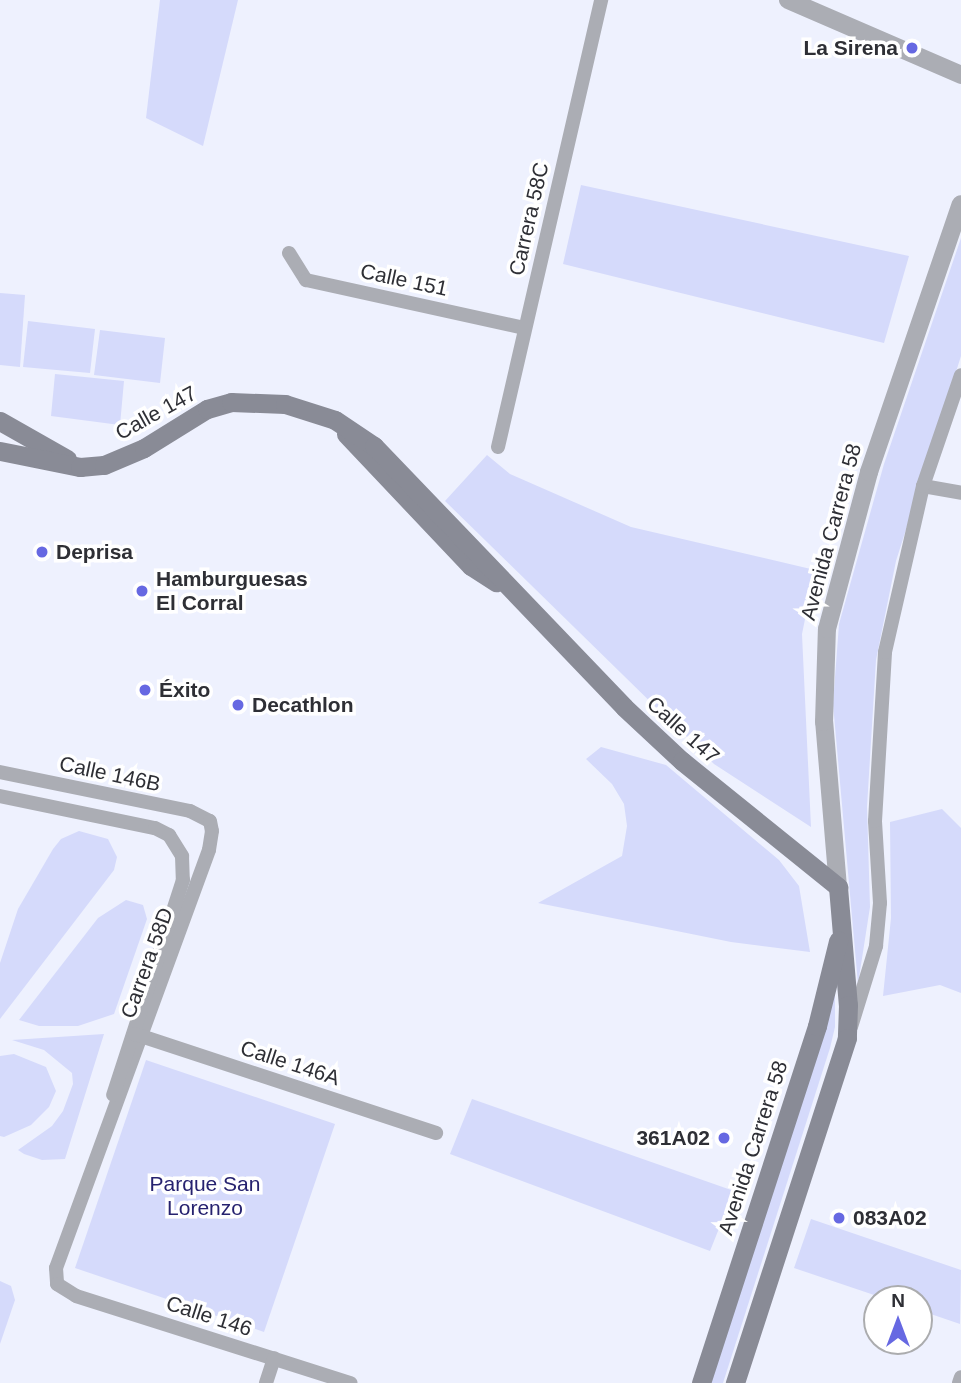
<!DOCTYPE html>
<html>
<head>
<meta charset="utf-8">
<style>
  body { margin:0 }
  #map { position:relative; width:961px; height:1383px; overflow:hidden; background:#eef1fe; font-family:Arial,sans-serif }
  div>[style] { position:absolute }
  .green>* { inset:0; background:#d5dafb }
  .minor>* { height:14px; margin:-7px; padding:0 7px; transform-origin:7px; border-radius:7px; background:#abadb4 }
  .tertiary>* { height:18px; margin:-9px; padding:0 9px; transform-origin:9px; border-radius:9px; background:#abadb4 }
  .secondary>* { height:19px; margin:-9.5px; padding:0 9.5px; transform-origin:9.5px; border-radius:9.5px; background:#898b96 }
  .dots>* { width:19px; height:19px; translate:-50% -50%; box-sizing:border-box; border:4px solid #fff; border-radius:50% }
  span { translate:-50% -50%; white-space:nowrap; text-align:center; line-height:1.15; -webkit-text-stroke:7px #fff; paint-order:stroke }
  .poi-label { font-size:21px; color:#2e2f35; font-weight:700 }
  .right { translate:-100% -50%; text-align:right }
  .left { translate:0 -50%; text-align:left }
  .street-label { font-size:21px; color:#2e2f35 }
  .park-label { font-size:21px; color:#26226f }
  .north { position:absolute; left:863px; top:1285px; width:70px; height:70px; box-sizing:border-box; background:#fff; border:2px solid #abacae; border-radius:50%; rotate:0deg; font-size:19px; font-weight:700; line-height:28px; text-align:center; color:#2e2f35 }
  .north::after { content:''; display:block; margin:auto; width:24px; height:32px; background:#6668e2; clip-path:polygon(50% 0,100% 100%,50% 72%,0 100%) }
</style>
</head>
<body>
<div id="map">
  <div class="green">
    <div style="clip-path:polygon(160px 0,238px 0,203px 146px,146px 118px)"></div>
    <div style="clip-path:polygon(581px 185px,909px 256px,884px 343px,563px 264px)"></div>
    <div style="clip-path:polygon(961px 238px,961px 356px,896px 561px,876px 660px,867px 807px,870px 907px,858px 984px,833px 704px,839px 624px,884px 464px)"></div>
    <div style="clip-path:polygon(0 293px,25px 295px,20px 367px,0 365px)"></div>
    <div style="clip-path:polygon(28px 321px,95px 329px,90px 373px,23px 367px)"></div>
    <div style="clip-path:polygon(100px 330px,165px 338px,160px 383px,94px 375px)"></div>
    <div style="clip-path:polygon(55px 374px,124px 381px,120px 425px,51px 416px)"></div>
    <div style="clip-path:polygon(487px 455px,510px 474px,631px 527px,815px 570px,802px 634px,811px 827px,714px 764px,445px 501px)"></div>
    <div style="clip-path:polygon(601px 747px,666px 765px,779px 860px,799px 886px,810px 952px,731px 942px,538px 903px,622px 856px,627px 826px,624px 804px,612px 784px,586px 759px)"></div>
    <div style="clip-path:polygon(942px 809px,961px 828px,961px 993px,940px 985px,883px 996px,891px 918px,890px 822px)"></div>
    <div style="clip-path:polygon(79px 831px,108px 839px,117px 857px,114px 870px,0 1019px,0 963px,18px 909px,53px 849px,61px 839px)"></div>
    <div style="clip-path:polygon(126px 900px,143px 905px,147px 919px,114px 1014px,78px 1026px,39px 1026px,19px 1020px,98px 918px)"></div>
    <div style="clip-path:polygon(835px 982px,835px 1027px,830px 1048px,723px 1383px,711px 1383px)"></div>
    <div style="clip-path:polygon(104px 1034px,65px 1159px,42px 1160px,24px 1154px,18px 1150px,52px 1126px,63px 1111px,73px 1084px,72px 1073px,44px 1050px,12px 1040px)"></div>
    <div style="clip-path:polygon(14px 1054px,46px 1067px,56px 1091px,49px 1107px,31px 1125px,4px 1137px,0 1136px,0 1056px)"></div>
    <div style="clip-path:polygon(146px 1060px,335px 1124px,264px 1332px,75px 1268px)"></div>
    <div style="clip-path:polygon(472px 1099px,734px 1191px,710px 1251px,450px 1154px)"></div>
    <div style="clip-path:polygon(811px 1219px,961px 1270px,960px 1324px,919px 1310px,919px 1299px,886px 1299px,794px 1268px)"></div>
    <div style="clip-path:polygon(0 1281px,11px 1286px,15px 1300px,0 1344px)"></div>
  </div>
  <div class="minor">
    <div style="left:289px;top:253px;width:32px;rotate:58deg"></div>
    <div style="left:306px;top:280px;width:224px;rotate:12.4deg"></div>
    <div style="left:498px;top:447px;width:459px;rotate:-77deg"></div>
    <div style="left:923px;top:486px;width:39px;rotate:10deg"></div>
    <div style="left:0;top:772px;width:194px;rotate:11.6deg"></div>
    <div style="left:190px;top:811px;width:22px;rotate:27deg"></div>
    <div style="left:210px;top:821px;width:10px;rotate:79deg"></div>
    <div style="left:212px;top:831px;width:19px;rotate:99deg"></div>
    <div style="left:209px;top:850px;width:445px;rotate:110.1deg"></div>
    <div style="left:56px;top:1268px;width:16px;rotate:86deg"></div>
    <div style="left:57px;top:1284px;width:22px;rotate:32deg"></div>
    <div style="left:76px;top:1296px;width:288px;rotate:17.6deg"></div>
    <div style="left:0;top:796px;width:158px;rotate:11.7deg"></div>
    <div style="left:155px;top:828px;width:16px;rotate:27deg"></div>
    <div style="left:169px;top:835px;width:25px;rotate:58deg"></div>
    <div style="left:182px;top:856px;width:24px;rotate:88deg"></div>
    <div style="left:183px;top:880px;width:226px;rotate:108deg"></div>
    <div style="left:851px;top:1027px;width:85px;rotate:-72.8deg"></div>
    <div style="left:876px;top:946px;width:43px;rotate:-84.7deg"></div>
    <div style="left:880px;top:903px;width:82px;rotate:-93.5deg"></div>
    <div style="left:875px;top:821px;width:169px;rotate:-86.6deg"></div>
    <div style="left:885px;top:652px;width:170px;rotate:-77.1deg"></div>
    <div style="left:923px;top:486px;width:117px;rotate:-71.1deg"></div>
    <div style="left:135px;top:1034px;width:317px;rotate:18.2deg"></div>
    <div style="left:266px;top:1383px;width:26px;rotate:-72deg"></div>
    <div style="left:959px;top:1383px;width:6px;rotate:-72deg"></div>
  </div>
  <div class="tertiary">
    <div style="left:788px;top:0;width:189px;rotate:23.4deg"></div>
    <div style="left:838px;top:887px;width:166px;rotate:-94.8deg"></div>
    <div style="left:824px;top:722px;width:93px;rotate:-88.2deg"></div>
    <div style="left:827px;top:629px;width:163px;rotate:-75deg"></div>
    <div style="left:869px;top:472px;width:283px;rotate:-71.1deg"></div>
  </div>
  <div class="secondary">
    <div style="left:0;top:421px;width:77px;rotate:29.6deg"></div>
    <div style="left:346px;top:434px;width:182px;rotate:46.6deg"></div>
    <div style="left:471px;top:566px;width:30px;rotate:33deg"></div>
    <div style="left:0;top:451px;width:82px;rotate:11.3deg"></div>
    <div style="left:80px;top:467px;width:24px;rotate:-5deg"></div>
    <div style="left:104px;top:465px;width:43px;rotate:-23deg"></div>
    <div style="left:144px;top:448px;width:74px;rotate:-31.8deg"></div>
    <div style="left:207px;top:409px;width:25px;rotate:-16deg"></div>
    <div style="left:231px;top:402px;width:54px;rotate:2.1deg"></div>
    <div style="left:285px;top:404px;width:52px;rotate:17.7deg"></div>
    <div style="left:335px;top:420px;width:47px;rotate:33.7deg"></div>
    <div style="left:374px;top:446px;width:361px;rotate:46.2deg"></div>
    <div style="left:624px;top:707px;width:79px;rotate:43deg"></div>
    <div style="left:682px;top:761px;width:201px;rotate:38.9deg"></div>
    <div style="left:838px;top:887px;width:118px;rotate:85.2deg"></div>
    <div style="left:848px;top:1005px;width:33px;rotate:92deg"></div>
    <div style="left:847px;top:1038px;width:363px;rotate:108deg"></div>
    <div style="left:701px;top:1383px;width:375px;rotate:-72deg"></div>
    <div style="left:817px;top:1026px;width:88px;rotate:-76.1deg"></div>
  </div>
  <div class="dots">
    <div style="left:912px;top:48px;background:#6668e2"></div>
    <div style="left:42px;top:552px;background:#6668e2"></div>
    <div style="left:142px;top:591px;background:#6668e2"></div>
    <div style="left:145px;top:690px;background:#6668e2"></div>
    <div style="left:238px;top:705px;background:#6668e2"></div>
    <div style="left:724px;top:1138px;background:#6668e2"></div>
    <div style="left:839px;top:1218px;background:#6668e2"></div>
  </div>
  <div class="poi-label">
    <span class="right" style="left:898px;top:48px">La Sirena</span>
    <span class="left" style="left:56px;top:552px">Deprisa</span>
    <span class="left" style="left:156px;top:591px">Hamburguesas<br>El Corral</span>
    <span class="left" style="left:159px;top:690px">Éxito</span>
    <span class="left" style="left:252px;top:705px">Decathlon</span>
    <span class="right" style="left:710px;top:1138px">361A02</span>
    <span class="left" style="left:853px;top:1218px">083A02</span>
  </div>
  <div class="street-label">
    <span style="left:529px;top:219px;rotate:-77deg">Carrera 58C</span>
    <span style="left:404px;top:280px;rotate:12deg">Calle 151</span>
    <span style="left:156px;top:413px;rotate:-29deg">Calle 147</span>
    <span style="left:831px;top:532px;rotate:-75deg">Avenida Carrera 58</span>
    <span style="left:683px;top:730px;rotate:42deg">Calle 147</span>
    <span style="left:110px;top:774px;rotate:12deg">Calle 146B</span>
    <span style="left:147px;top:963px;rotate:-70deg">Carrera 58D</span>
    <span style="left:290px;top:1063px;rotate:18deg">Calle 146A</span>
    <span style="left:753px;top:1148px;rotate:-72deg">Avenida Carrera 58</span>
    <span style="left:209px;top:1316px;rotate:18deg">Calle 146</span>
  </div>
  <div class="park-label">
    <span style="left:205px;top:1196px">Parque San<br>Lorenzo</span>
  </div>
  <div class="north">N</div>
</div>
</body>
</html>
